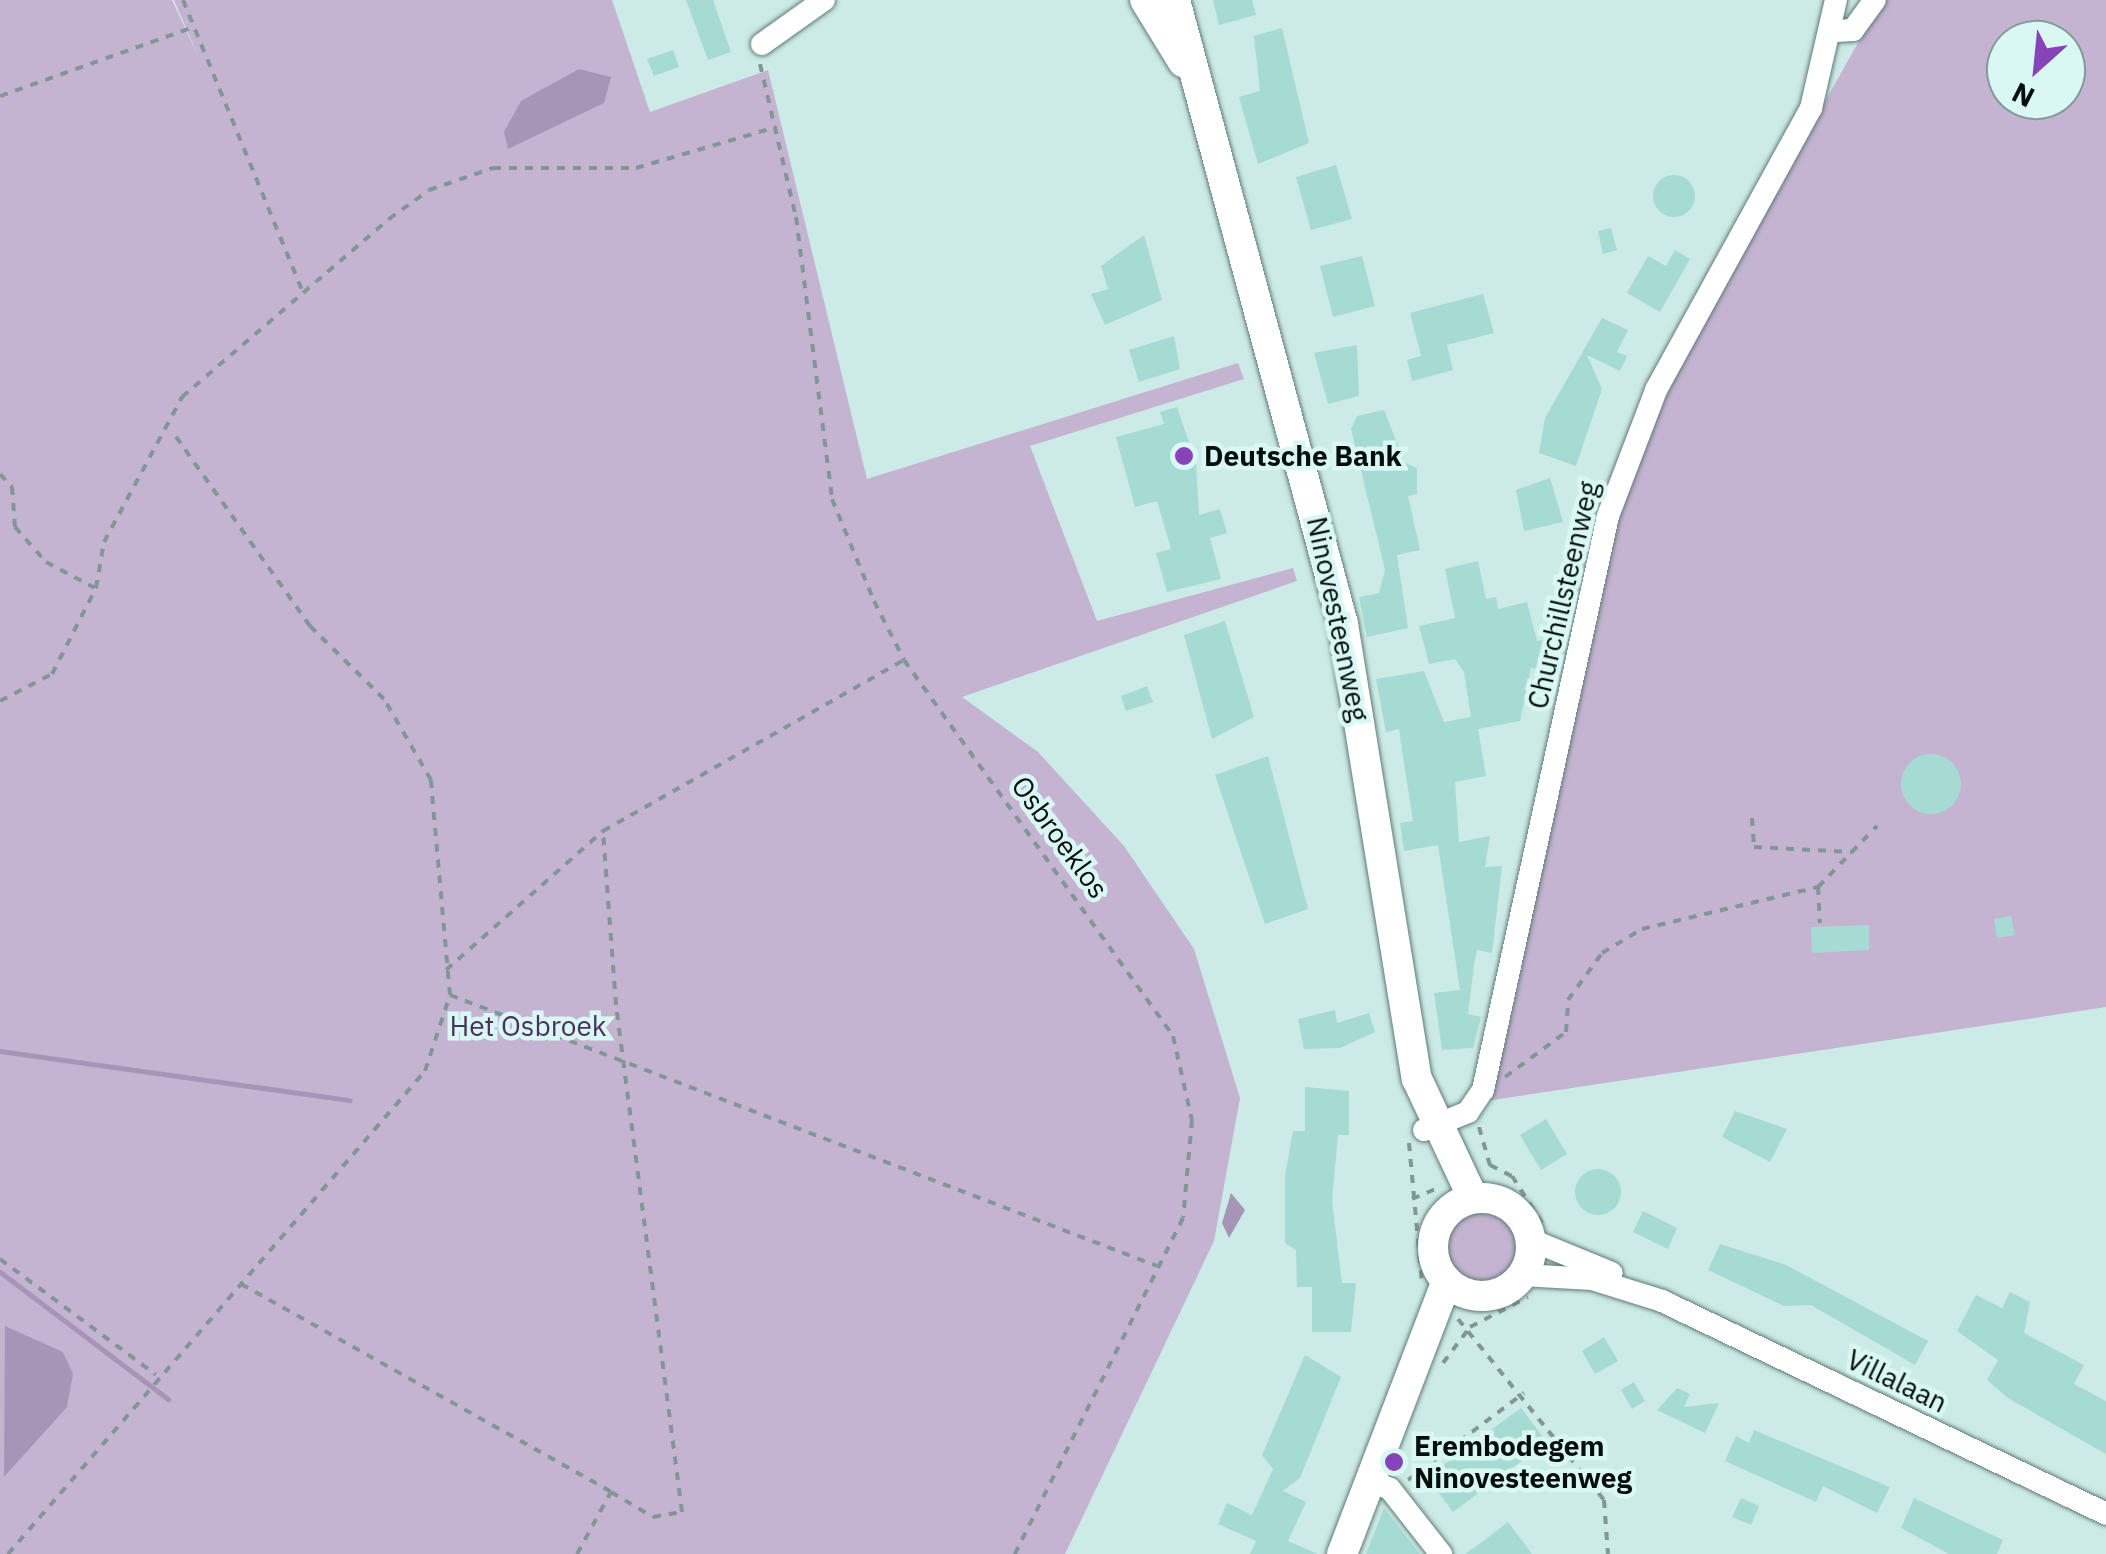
<!DOCTYPE html>
<html>
<head>
<meta charset="utf-8">
<style>
  body { margin:0 }
  #map { position:relative; width:2106px; height:1554px; overflow:hidden; background:#cceae6; font-family:"IBM Plex Sans",sans-serif }
  div>[style] { position:absolute }
  .green>* { inset:0; background:#c4b4d2 }
  .round { border-radius:50% }
  .water>* { inset:0; background:#a795b8 }
  .stream>* { height:5px; margin:-2.5px; padding:0 2.5px; transform-origin:2.5px; border-radius:2.5px; background:#a795b8 }
  .building>* { inset:0; background:#a6dbd4 }
  .path>* { height:4px; margin-top:-2px; transform-origin:0; background:repeating-linear-gradient(90deg,#809794 0 8px,transparent 0 16px) }
  .roads { filter:drop-shadow(0 0 2px #607b77) drop-shadow(0 0 2px #607b77) }
  .minor>* { height:22px; margin:-11px; padding:0 11px; transform-origin:11px; border-radius:11px; background:#fff }
  .major>* { height:30px; margin:-15px; padding:0 15px; transform-origin:15px; border-radius:15px; background:#fff }
  .major>.ring { margin:-15px; padding:0; box-sizing:content-box; background:none; border:30px solid #fff; border-radius:50% }
  .dots>* { width:28px; height:28px; translate:-50% -50%; box-sizing:border-box; border:5px solid #daf8f3; border-radius:50% }
  span { translate:-50% -50%; white-space:nowrap; text-align:center; line-height:1.15; -webkit-text-stroke:9px #daf8f3; paint-order:stroke }
  .poi-label { font-size:28px; color:#040e0c; font-weight:700 }
  .left { translate:0 -50%; text-align:left }
  .street-label { font-size:28px; color:#040e0c }
  .park-label { font-size:28px; color:#4b3060 }
  .north { position:absolute; left:1986px; top:20px; width:100px; height:100px; box-sizing:border-box; background:#daf8f3; border:2px solid #849a97; border-radius:50%; rotate:207deg; font-size:28px; font-weight:700; line-height:40px; text-align:center; color:#040e0c }
  .north::after { content:''; display:block; margin:auto; width:35px; height:45px; background:#8744b8; clip-path:polygon(50% 0,100% 100%,50% 72%,0 100%) }
</style>
</head>
<body>
<div id="map">
  <div class="green">
    <div style="clip-path:polygon(0 0,172px 0,198px 56px,174px 0,612px 0,650px 112px,768px 70px,867px 479px,1238px 363px,1244px 379px,1030px 446px,1097px 621px,1293px 568px,1297px 581px,962px 697px,1038px 752px,1124px 846px,1194px 949px,1240px 1098px,1214px 1241px,1065px 1554px,0 1554px)"></div>
    <div style="clip-path:polygon(evenodd,1882px 0,2106px 0,2106px 1007px,1486px 1101px,1627px 483px,1686px 349px,1882px 0,2006px 40px,2066px 40px,2066px 100px,2006px 100px,2006px 40px)"></div>
    <div class="round" style="left:1443px;top:1210px;width:76px;height:76px"></div>
  </div>
  <div class="water">
    <div style="clip-path:polygon(579px 69px,611px 77px,604px 103px,508px 149px,504px 132px,521px 101px)"></div>
    <div style="clip-path:polygon(1231px 1193px,1245px 1210px,1229px 1238px,1222px 1223px)"></div>
    <div style="clip-path:polygon(5px 1326px,63px 1352px,73px 1374px,67px 1407px,4px 1477px)"></div>
  </div>
  <div class="stream">
    <div style="left:0;top:1051px;width:353px;rotate:8deg"></div>
    <div style="left:0;top:1272px;width:211px;rotate:37.1deg"></div>
  </div>
  <div class="building">
    <div style="clip-path:polygon(686px 0,713px 0,731px 52px,708px 60px)"></div>
    <div style="clip-path:polygon(1213px 0,1252px 0,1256px 15px,1219px 25px)"></div>
    <div style="clip-path:polygon(1282px 28px,1309px 143px,1258px 164px,1239px 97px,1260px 91px,1254px 36px)"></div>
    <div style="clip-path:polygon(673px 50px,679px 67px,654px 76px,647px 59px)"></div>
    <div style="clip-path:polygon(1336px 165px,1352px 219px,1311px 230px,1296px 177px)"></div>
    <div class="round" style="left:1653px;top:175px;width:42px;height:42px"></div>
    <div style="clip-path:polygon(1611px 228px,1617px 250px,1603px 254px,1598px 231px)"></div>
    <div style="clip-path:polygon(1144px 235px,1162px 300px,1105px 325px,1091px 294px,1108px 289px,1101px 266px)"></div>
    <div style="clip-path:polygon(1675px 250px,1690px 259px,1660px 312px,1627px 293px,1648px 256px,1666px 266px)"></div>
    <div style="clip-path:polygon(1362px 256px,1375px 306px,1333px 317px,1320px 266px)"></div>
    <div style="clip-path:polygon(1483px 294px,1494px 333px,1447px 345px,1453px 370px,1412px 381px,1407px 360px,1421px 356px,1410px 313px)"></div>
    <div style="clip-path:polygon(1602px 318px,1628px 330px,1617px 352px,1627px 356px,1620px 371px,1587px 355px,1602px 389px,1576px 466px,1539px 453px,1545px 418px)"></div>
    <div style="clip-path:polygon(1174px 336px,1180px 369px,1139px 382px,1129px 350px)"></div>
    <div style="clip-path:polygon(1357px 345px,1359px 396px,1328px 404px,1314px 353px)"></div>
    <div style="clip-path:polygon(1177px 407px,1196px 463px,1199px 515px,1220px 509px,1227px 533px,1210px 538px,1221px 579px,1167px 592px,1156px 553px,1171px 549px,1157px 501px,1135px 507px,1116px 437px,1164px 424px,1160px 412px)"></div>
    <div style="clip-path:polygon(1384px 410px,1405px 463px,1417px 468px,1417px 494px,1408px 496px,1420px 550px,1397px 555px,1408px 628px,1367px 637px,1359px 597px,1379px 593px,1385px 570px,1351px 429px,1357px 416px)"></div>
    <div style="clip-path:polygon(1550px 478px,1563px 522px,1524px 531px,1516px 490px)"></div>
    <div style="clip-path:polygon(1478px 561px,1486px 599px,1496px 597px,1498px 609px,1527px 602px,1537px 641px,1559px 636px,1555px 672px,1531px 668px,1520px 721px,1478px 729px,1486px 776px,1455px 782px,1459px 842px,1490px 836px,1485px 867px,1502px 866px,1492px 953px,1477px 950px,1474px 965px,1468px 1014px,1481px 1017px,1473px 1048px,1442px 1050px,1434px 993px,1460px 990px,1438px 845px,1404px 851px,1400px 823px,1413px 821px,1403px 757px,1399px 729px,1386px 732px,1376px 679px,1424px 671px,1444px 722px,1471px 717px,1464px 672px,1455px 659px,1429px 664px,1419px 626px,1455px 618px,1445px 569px)"></div>
    <div style="clip-path:polygon(1225px 621px,1254px 717px,1212px 739px,1184px 635px)"></div>
    <div style="clip-path:polygon(1147px 686px,1153px 702px,1126px 711px,1121px 696px)"></div>
    <div class="round" style="left:1901px;top:754px;width:60px;height:60px"></div>
    <div style="clip-path:polygon(1268px 756px,1308px 909px,1265px 924px,1215px 775px)"></div>
    <div style="clip-path:polygon(2011px 916px,2015px 935px,1997px 938px,1994px 919px)"></div>
    <div style="clip-path:polygon(1869px 925px,1869px 950px,1812px 953px,1811px 927px)"></div>
    <div style="clip-path:polygon(1335px 1010px,1337px 1023px,1369px 1013px,1375px 1032px,1340px 1048px,1304px 1049px,1298px 1019px)"></div>
    <div style="clip-path:polygon(1305px 1087px,1349px 1091px,1349px 1135px,1338px 1135px,1332px 1201px,1342px 1283px,1356px 1283px,1351px 1332px,1312px 1332px,1312px 1287px,1297px 1287px,1296px 1250px,1285px 1243px,1285px 1176px,1293px 1131px,1305px 1131px)"></div>
    <div style="clip-path:polygon(1735px 1111px,1787px 1129px,1770px 1162px,1722px 1137px)"></div>
    <div style="clip-path:polygon(1546px 1119px,1567px 1154px,1541px 1170px,1520px 1135px)"></div>
    <div class="round" style="left:1575px;top:1169px;width:46px;height:46px"></div>
    <div style="clip-path:polygon(1643px 1211px,1677px 1228px,1668px 1249px,1633px 1232px)"></div>
    <div style="clip-path:polygon(1720px 1244px,1786px 1265px,1928px 1341px,1915px 1365px,1811px 1305px,1784px 1306px,1708px 1270px)"></div>
    <div style="clip-path:polygon(2010px 1292px,2030px 1302px,2024px 1333px,2084px 1365px,2074px 1384px,2106px 1401px,2106px 1454px,2008px 1398px,1987px 1380px,1998px 1360px,1957px 1331px,1976px 1295px,2002px 1308px)"></div>
    <div style="clip-path:polygon(1604px 1337px,1618px 1361px,1595px 1374px,1582px 1351px)"></div>
    <div style="clip-path:polygon(1305px 1355px,1341px 1377px,1300px 1478px,1283px 1491px,1306px 1502px,1288px 1541px,1318px 1554px,1250px 1554px,1256px 1541px,1218px 1524px,1227px 1503px,1252px 1515px,1273px 1469px,1262px 1455px)"></div>
    <div style="clip-path:polygon(1634px 1382px,1645px 1401px,1632px 1409px,1621px 1390px)"></div>
    <div style="clip-path:polygon(1677px 1388px,1690px 1394px,1684px 1407px,1719px 1403px,1705px 1433px,1657px 1410px)"></div>
    <div style="clip-path:polygon(1521px 1408px,1547px 1442px,1453px 1512px,1427px 1477px)"></div>
    <div style="clip-path:polygon(1754px 1430px,1890px 1487px,1877px 1513px,1823px 1486px,1816px 1502px,1725px 1461px,1736px 1436px,1749px 1443px)"></div>
    <div style="clip-path:polygon(1741px 1498px,1759px 1506px,1751px 1525px,1732px 1517px)"></div>
    <div style="clip-path:polygon(1914px 1498px,2003px 1540px,1997px 1554px,1949px 1554px,1901px 1528px)"></div>
    <div style="clip-path:polygon(1384px 1508px,1420px 1554px,1366px 1554px)"></div>
    <div style="clip-path:polygon(1508px 1522px,1532px 1554px,1465px 1554px,1482px 1542px)"></div>
  </div>
  <div class="path">
    <div style="left:183px;top:0;width:319px;rotate:67.7deg"></div>
    <div style="left:760px;top:64px;width:157px;rotate:76.8deg"></div>
    <div style="left:796px;top:217px;width:284px;rotate:82.7deg"></div>
    <div style="left:832px;top:499px;width:110px;rotate:67.6deg"></div>
    <div style="left:874px;top:601px;width:66px;rotate:63deg"></div>
    <div style="left:904px;top:660px;width:462px;rotate:54.4deg"></div>
    <div style="left:1173px;top:1036px;width:86px;rotate:77.3deg"></div>
    <div style="left:1192px;top:1120px;width:98px;rotate:95.2deg"></div>
    <div style="left:1183px;top:1218px;width:376px;rotate:116.6deg"></div>
    <div style="left:0;top:96px;width:206px;rotate:-19.6deg"></div>
    <div style="left:0;top:474px;width:18px;rotate:47deg"></div>
    <div style="left:12px;top:487px;width:40px;rotate:85.7deg"></div>
    <div style="left:15px;top:527px;width:47px;rotate:48.5deg"></div>
    <div style="left:46px;top:562px;width:55px;rotate:28deg"></div>
    <div style="left:0;top:701px;width:59px;rotate:-27.4deg"></div>
    <div style="left:52px;top:674px;width:97px;rotate:-62.9deg"></div>
    <div style="left:96px;top:588px;width:47px;rotate:-80.1deg"></div>
    <div style="left:104px;top:542px;width:165px;rotate:-61.7deg"></div>
    <div style="left:182px;top:397px;width:273px;rotate:-40.7deg"></div>
    <div style="left:389px;top:219px;width:49px;rotate:-35.9deg"></div>
    <div style="left:429px;top:190px;width:68px;rotate:-19deg"></div>
    <div style="left:493px;top:168px;width:143px"></div>
    <div style="left:636px;top:168px;width:146px;rotate:-16.3deg"></div>
    <div style="left:1752px;top:818px;width:29px;rotate:86deg"></div>
    <div style="left:1754px;top:847px;width:98px;rotate:2.9deg"></div>
    <div style="left:1818px;top:887px;width:36px;rotate:87deg"></div>
    <div style="left:446px;top:970px;width:210px;rotate:-41.5deg"></div>
    <div style="left:450px;top:995px;width:757px;rotate:20.97deg"></div>
    <div style="left:1505px;top:1077px;width:76px;rotate:-36.4deg"></div>
    <div style="left:1566px;top:1032px;width:32px;rotate:-86deg"></div>
    <div style="left:1568px;top:1000px;width:58px;rotate:-54.1deg"></div>
    <div style="left:1602px;top:953px;width:47px;rotate:-31deg"></div>
    <div style="left:1642px;top:929px;width:181px;rotate:-13.4deg"></div>
    <div style="left:1818px;top:887px;width:85px;rotate:-46deg"></div>
    <div style="left:1479px;top:1127px;width:40px;rotate:74deg"></div>
    <div style="left:1490px;top:1165px;width:25px;rotate:27deg"></div>
    <div style="left:1512px;top:1176px;width:56px;rotate:57.4deg"></div>
    <div style="left:1409px;top:1143px;width:140px;rotate:84.7deg"></div>
    <div style="left:1412px;top:1199px;width:30px;rotate:-23deg"></div>
    <div style="left:0;top:1259px;width:194px;rotate:36.6deg"></div>
    <div style="left:241px;top:1284px;width:424px;rotate:29.3deg"></div>
    <div style="left:1458px;top:1319px;width:233px;rotate:51.1deg"></div>
    <div style="left:1604px;top:1500px;width:54px;rotate:85.8deg"></div>
    <div style="left:1443px;top:1363px;width:45px;rotate:-53.1deg"></div>
    <div style="left:1470px;top:1327px;width:65px;rotate:-27.3deg"></div>
    <div style="left:1408px;top:1480px;width:145px;rotate:-36.9deg"></div>
    <div style="left:8px;top:1554px;width:638px;rotate:-49.19deg"></div>
    <div style="left:425px;top:1071px;width:80px;rotate:-71.8deg"></div>
    <div style="left:450px;top:995px;width:216px;rotate:-95.1deg"></div>
    <div style="left:431px;top:780px;width:94px;rotate:-120.1deg"></div>
    <div style="left:384px;top:699px;width:104px;rotate:-135.4deg"></div>
    <div style="left:310px;top:626px;width:240px;rotate:-125.3deg"></div>
    <div style="left:577px;top:1554px;width:71px;rotate:-61.3deg"></div>
    <div style="left:611px;top:1492px;width:49px;rotate:30.8deg"></div>
    <div style="left:653px;top:1517px;width:29px;rotate:-10deg"></div>
    <div style="left:682px;top:1512px;width:511px;rotate:-97.42deg"></div>
    <div style="left:616px;top:1005px;width:174px;rotate:-94.3deg"></div>
    <div style="left:603px;top:831px;width:344px;rotate:-29.6deg"></div>
  </div>
  <div class="roads">
    <div class="minor">
      <div style="left:1835px;top:31px;width:18px;rotate:-3deg"></div>
      <div style="left:1853px;top:30px;width:37px;rotate:-54deg"></div>
      <div style="left:762px;top:44px;width:76px;rotate:-35.4deg"></div>
      <div style="left:1424px;top:1130px;width:48px;rotate:-22.2deg"></div>
      <div style="left:1468px;top:1112px;width:27px;rotate:-56deg"></div>
      <div style="left:1483px;top:1090px;width:587px;rotate:-77.71deg"></div>
      <div style="left:1608px;top:516px;width:135px;rotate:-69.1deg"></div>
      <div style="left:1656px;top:390px;width:322px;rotate:-61.2deg"></div>
      <div style="left:1811px;top:108px;width:111px;rotate:-77deg"></div>
      <div style="left:1531px;top:1240px;width:87px;rotate:22.2deg"></div>
      <div style="left:1522px;top:1275px;width:70px;rotate:3.3deg"></div>
      <div style="left:1592px;top:1279px;width:73px;rotate:17.4deg"></div>
      <div style="left:1662px;top:1301px;width:492px;rotate:25.6deg"></div>
      <div style="left:1372px;top:1481px;width:20px;rotate:24deg"></div>
      <div style="left:1390px;top:1489px;width:83px;rotate:51.9deg"></div>
    </div>
    <div class="major">
      <div style="left:1145px;top:0;width:73px;rotate:58.5deg"></div>
      <div style="left:1175px;top:0;width:646px;rotate:74.93deg"></div>
      <div style="left:1343px;top:624px;width:461px;rotate:80.8deg"></div>
      <div style="left:1417px;top:1079px;width:132px;rotate:64.8deg"></div>
      <div class="ring" style="left:1433px;top:1198px;width:68px;height:68px"></div>
      <div style="left:1342px;top:1554px;width:292px;rotate:-69deg"></div>
    </div>
  </div>
  <div class="dots">
    <div style="left:1184px;top:456px;background:#8744b8"></div>
    <div style="left:1394px;top:1462px;background:#8744b8"></div>
  </div>
  <div class="poi-label">
    <span class="left" style="left:1204px;top:456px">Deutsche Bank</span>
    <span class="left" style="left:1414px;top:1462px">Erembodegem<br>Ninovesteenweg</span>
  </div>
  <div class="street-label">
    <span style="left:1563px;top:595px;rotate:-77deg">Churchillsteenweg</span>
    <span style="left:1338px;top:619px;rotate:78deg">Ninovesteenweg</span>
    <span style="left:1060px;top:837px;rotate:54deg">Osbroeklos</span>
    <span style="left:1897px;top:1381px;rotate:26deg">Villalaan</span>
  </div>
  <div class="park-label">
    <span style="left:528px;top:1026px">Het Osbroek</span>
  </div>
  <div class="north">N</div>
</div>
</body>
</html>
